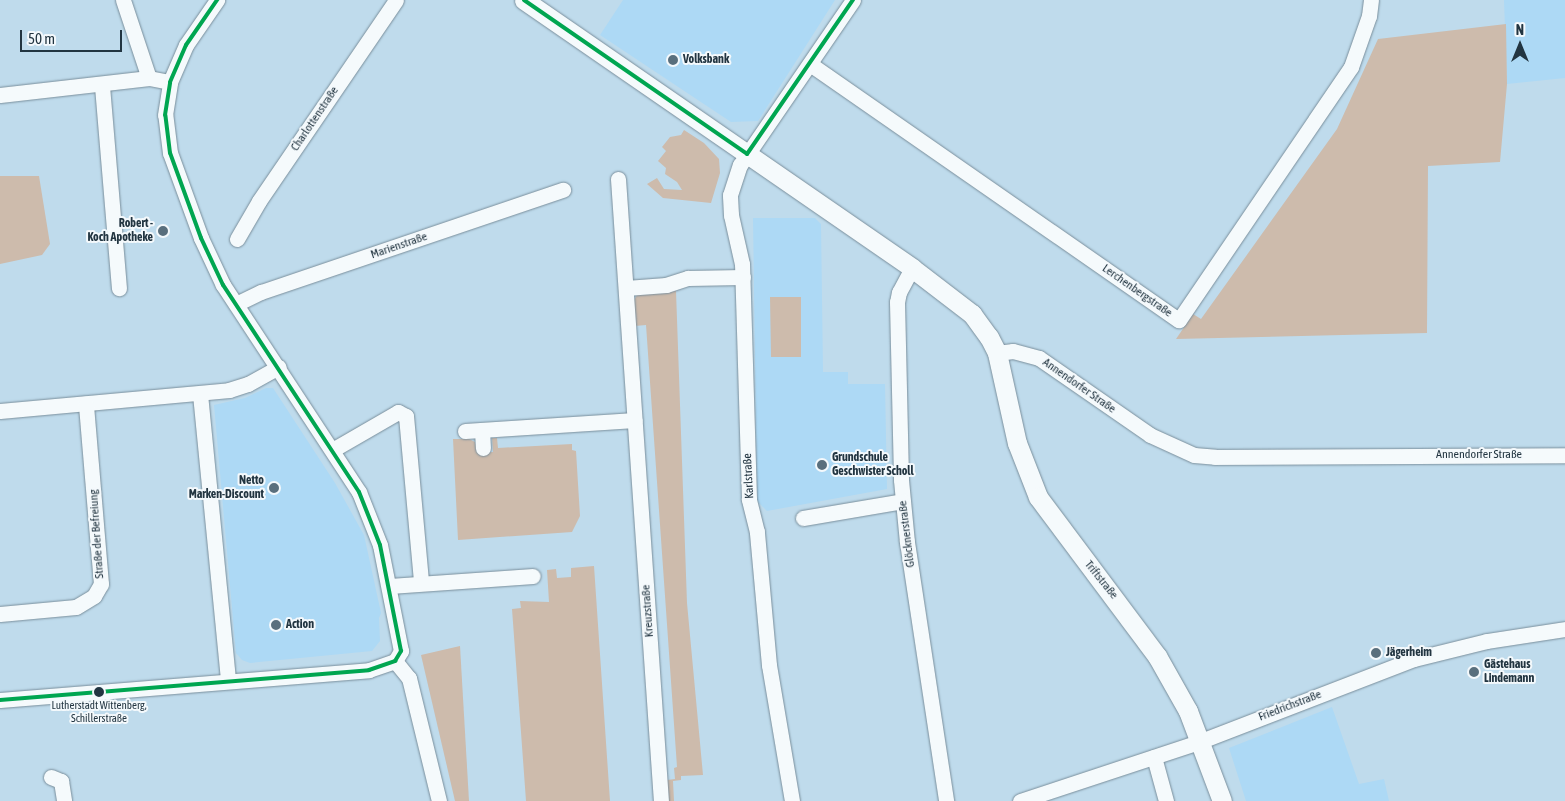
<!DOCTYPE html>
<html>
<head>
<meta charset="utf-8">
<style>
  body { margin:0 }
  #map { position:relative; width:1565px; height:801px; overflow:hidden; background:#bfdbec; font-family:"Asap Condensed",sans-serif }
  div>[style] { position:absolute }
  .built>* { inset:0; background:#add9f5 }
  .green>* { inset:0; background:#cdbbac }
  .roads { filter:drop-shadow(0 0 1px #798e9b) drop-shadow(0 0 1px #798e9b) }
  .minor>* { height:15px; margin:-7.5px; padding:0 7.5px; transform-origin:7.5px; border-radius:7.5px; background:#f5fafc }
  .major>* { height:19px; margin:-9.5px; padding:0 9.5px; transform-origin:9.5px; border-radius:9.5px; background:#f5fafc }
  .bus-1>* { height:4px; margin:-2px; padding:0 2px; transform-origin:2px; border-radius:2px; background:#00a651 }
  .dots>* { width:14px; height:14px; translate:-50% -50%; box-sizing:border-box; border:2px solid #f4f9fc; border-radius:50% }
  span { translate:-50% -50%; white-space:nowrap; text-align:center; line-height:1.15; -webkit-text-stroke:4px #f4f9fc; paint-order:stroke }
  .bus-label { font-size:11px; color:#223541 }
  .poi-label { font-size:12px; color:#223541; font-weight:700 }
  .left { translate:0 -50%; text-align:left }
  .right { translate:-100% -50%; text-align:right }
  .street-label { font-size:12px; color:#223541 }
  .north { position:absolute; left:1495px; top:20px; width:50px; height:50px; -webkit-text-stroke:4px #f4f9fc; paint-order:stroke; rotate:0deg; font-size:14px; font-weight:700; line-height:20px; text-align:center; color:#223541 }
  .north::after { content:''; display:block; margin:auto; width:18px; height:22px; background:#223541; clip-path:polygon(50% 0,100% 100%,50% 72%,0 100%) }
  .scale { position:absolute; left:20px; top:30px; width:102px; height:22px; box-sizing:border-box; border:2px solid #223541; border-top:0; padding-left:6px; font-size:15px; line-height:18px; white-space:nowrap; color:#223541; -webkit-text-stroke:4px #f4f9fc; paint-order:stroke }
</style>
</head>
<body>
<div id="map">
  <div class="built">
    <div style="clip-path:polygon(623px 0,835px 0,758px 121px,731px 122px,600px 35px)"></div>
    <div style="clip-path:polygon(1504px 0,1565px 0,1565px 78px,1507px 84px)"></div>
    <div style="clip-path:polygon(753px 218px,815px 218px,821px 224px,823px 372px,848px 372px,848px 384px,885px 384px,887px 489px,767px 511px,757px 501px)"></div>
    <div style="clip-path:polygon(266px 388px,273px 388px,335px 483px,364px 535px,381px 613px,379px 618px,380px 641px,372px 651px,250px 663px,242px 660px,236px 653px,214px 405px,245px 398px)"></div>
    <div style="clip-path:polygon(1332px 707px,1359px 784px,1384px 779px,1389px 801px,1246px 801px,1229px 748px)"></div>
  </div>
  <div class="green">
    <div style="clip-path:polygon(1506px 24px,1507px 84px,1500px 162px,1428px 166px,1427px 333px,1176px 339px,1193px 314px,1201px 319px,1337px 129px,1378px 39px)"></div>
    <div style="clip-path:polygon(684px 130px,704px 143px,719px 159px,720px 173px,711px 203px,663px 198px,647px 184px,657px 178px,664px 189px,682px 190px,677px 182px,665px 174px,666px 168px,658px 161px,666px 151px,662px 147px,670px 137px,681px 135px)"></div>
    <div style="clip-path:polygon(0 176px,39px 176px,50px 244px,42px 255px,0 264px)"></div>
    <div style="clip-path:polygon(676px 291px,687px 603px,703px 775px,681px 776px,681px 780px,673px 781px,674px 801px,668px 801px,667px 780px,675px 779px,674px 768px,677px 767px,646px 325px,635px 326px,633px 302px,637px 295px,643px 293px)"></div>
    <div style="clip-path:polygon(770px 297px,801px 297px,801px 357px,771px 357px)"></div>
    <div style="clip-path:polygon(492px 438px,497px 438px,498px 448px,572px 444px,572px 450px,576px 451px,580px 516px,572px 532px,458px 540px,453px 439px,469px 439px,475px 442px,479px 453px,493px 452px)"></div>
    <div style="clip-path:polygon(594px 566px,610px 801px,526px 801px,512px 609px,521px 608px,520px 601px,549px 602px,547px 570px,556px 569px,557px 578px,571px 577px,571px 568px)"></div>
    <div style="clip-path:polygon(460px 646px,469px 801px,455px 801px,421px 655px)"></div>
  </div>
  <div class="roads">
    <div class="minor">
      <div style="left:123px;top:0;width:82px;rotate:71.6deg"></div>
      <div style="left:810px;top:64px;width:449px;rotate:34.8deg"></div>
      <div style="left:1179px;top:320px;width:306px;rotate:-55.8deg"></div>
      <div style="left:1351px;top:67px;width:54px;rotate:-70.6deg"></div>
      <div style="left:1369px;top:16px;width:16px;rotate:-83deg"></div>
      <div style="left:102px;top:86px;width:203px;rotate:85.2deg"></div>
      <div style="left:0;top:95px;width:150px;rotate:-6.5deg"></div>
      <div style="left:149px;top:78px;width:21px;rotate:11deg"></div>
      <div style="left:618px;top:179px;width:623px;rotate:86.05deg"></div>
      <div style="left:237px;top:239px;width:44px;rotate:-59.9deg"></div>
      <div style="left:259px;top:201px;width:243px;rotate:-55.7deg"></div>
      <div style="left:912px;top:268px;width:27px;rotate:118deg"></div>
      <div style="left:899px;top:292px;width:10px;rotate:101deg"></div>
      <div style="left:897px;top:302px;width:178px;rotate:88.7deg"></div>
      <div style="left:901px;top:480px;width:62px;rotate:84.5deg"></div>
      <div style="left:907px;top:542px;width:262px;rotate:81.4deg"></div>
      <div style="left:626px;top:288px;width:40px;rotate:-4.3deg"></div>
      <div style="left:666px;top:285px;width:23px;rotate:-18deg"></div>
      <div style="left:688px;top:278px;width:55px;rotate:-1deg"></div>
      <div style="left:236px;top:304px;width:28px;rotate:-26deg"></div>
      <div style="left:261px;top:292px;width:319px;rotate:-18.7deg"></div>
      <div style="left:997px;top:353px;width:16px;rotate:-7deg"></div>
      <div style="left:1013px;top:351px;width:27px;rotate:15deg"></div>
      <div style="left:1039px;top:358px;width:135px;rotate:34.7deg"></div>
      <div style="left:1150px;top:435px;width:48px;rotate:24.4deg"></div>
      <div style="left:1194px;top:455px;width:21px;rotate:5deg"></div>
      <div style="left:1215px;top:457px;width:350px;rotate:-0.3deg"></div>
      <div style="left:200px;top:394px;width:286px;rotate:84.4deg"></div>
      <div style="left:0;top:411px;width:230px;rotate:-5.2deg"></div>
      <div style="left:229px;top:390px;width:20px;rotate:-18deg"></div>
      <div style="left:248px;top:384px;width:35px;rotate:-29deg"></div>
      <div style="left:482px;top:430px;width:18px;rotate:87deg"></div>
      <div style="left:465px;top:431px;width:170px;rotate:-3.7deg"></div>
      <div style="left:334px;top:449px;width:74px;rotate:-30deg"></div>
      <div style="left:398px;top:412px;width:9px;rotate:27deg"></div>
      <div style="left:406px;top:416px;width:167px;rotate:84.8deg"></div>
      <div style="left:803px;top:518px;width:101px;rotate:-9.6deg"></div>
      <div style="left:390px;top:586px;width:143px;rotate:-4deg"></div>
      <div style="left:0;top:614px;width:76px;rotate:-5.3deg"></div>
      <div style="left:76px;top:607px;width:21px;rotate:-31deg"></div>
      <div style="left:94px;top:596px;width:14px;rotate:-60deg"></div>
      <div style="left:101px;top:584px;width:181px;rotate:-94.8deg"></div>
      <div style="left:395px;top:661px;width:22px;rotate:51deg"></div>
      <div style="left:409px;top:678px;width:127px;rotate:76.3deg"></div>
      <div style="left:0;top:700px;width:370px;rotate:-4.6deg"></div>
      <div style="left:369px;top:670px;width:28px;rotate:-19deg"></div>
      <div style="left:395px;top:661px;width:12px;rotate:-59deg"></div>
      <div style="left:401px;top:651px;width:108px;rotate:-101.2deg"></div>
      <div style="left:380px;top:545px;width:57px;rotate:-111.6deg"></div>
      <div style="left:359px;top:492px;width:248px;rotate:-123.3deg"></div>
      <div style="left:223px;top:285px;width:52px;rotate:-115.1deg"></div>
      <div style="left:201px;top:238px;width:90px;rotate:-110deg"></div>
      <div style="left:170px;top:153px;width:38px;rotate:-97deg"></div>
      <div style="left:165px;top:115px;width:33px;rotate:-81deg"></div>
      <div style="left:170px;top:82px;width:40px;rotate:-66.6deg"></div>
      <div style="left:186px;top:45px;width:55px;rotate:-55.4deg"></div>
      <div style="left:1154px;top:757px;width:46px;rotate:74.7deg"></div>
      <div style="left:51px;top:777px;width:11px;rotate:22deg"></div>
      <div style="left:61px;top:781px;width:20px;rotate:81deg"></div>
      <div style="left:792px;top:801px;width:138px;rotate:-99.6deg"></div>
      <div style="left:769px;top:665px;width:134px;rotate:-95.2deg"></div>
      <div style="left:757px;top:532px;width:34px;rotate:-104deg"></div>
      <div style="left:749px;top:499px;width:235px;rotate:-91.7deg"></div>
      <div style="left:742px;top:264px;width:50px;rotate:-102.7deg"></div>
      <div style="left:731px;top:215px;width:20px;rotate:-93deg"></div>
      <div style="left:730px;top:195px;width:32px;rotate:-72deg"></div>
      <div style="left:740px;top:165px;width:200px;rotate:-55.6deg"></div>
      <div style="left:1020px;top:801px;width:191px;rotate:-18.3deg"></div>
      <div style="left:1201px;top:741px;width:228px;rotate:-21.1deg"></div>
      <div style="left:1414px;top:659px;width:75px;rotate:-13.9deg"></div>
      <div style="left:1487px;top:641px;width:79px;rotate:-8.7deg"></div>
    </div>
    <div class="major">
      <div style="left:524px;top:0;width:472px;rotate:34.6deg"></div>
      <div style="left:912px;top:268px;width:76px;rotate:37.5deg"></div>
      <div style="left:972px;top:314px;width:29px;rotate:54deg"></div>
      <div style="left:989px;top:337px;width:18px;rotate:63deg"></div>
      <div style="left:997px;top:353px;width:92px;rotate:77.5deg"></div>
      <div style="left:1017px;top:443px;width:58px;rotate:68.7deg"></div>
      <div style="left:1038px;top:497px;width:199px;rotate:53.2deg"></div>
      <div style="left:1157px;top:656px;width:63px;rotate:60.6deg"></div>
      <div style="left:1188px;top:711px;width:96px;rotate:69.3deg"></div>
    </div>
  </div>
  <div class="bus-1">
    <div style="left:524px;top:0;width:271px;rotate:34.6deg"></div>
    <div style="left:747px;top:154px;width:187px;rotate:-55.5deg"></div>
    <div style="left:0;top:700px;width:370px;rotate:-4.6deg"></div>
    <div style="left:369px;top:670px;width:28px;rotate:-19deg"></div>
    <div style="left:395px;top:661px;width:12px;rotate:-59deg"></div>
    <div style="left:401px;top:651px;width:108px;rotate:-101.2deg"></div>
    <div style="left:380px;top:545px;width:57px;rotate:-111.6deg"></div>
    <div style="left:359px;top:492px;width:248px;rotate:-123.3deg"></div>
    <div style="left:223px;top:285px;width:52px;rotate:-115.1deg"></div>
    <div style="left:201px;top:238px;width:90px;rotate:-110deg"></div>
    <div style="left:170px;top:153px;width:38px;rotate:-97deg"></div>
    <div style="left:165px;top:115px;width:33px;rotate:-81deg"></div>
    <div style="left:170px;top:82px;width:40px;rotate:-66.6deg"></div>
    <div style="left:186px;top:45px;width:55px;rotate:-55.4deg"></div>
  </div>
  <div class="dots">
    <div style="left:673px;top:60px;background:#596f7d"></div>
    <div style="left:163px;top:231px;background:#596f7d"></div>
    <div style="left:822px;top:465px;background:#596f7d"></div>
    <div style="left:274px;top:488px;background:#596f7d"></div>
    <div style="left:276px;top:625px;background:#596f7d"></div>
    <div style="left:1376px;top:653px;background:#596f7d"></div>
    <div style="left:1474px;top:672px;background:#596f7d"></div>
    <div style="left:99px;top:692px;background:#223541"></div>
  </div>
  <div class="bus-label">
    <span style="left:99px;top:712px">Lutherstadt Wittenberg,<br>Schillerstraße</span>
  </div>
  <div class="poi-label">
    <span class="left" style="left:683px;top:60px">Volksbank</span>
    <span class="right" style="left:153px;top:231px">Robert -<br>Koch Apotheke</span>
    <span class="left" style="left:832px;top:465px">Grundschule<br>Geschwister Scholl</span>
    <span class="right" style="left:264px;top:488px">Netto<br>Marken-Discount</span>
    <span class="left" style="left:286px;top:625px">Action</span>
    <span class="left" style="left:1386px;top:653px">Jägerheim</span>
    <span class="left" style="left:1484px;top:672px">Gästehaus<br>Lindemann</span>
  </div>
  <div class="street-label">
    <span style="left:315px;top:119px;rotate:-56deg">Charlottenstraße</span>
    <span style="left:399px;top:246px;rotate:-19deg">Marienstraße</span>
    <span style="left:1137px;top:291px;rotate:35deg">Lerchenbergstraße</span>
    <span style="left:1079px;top:386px;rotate:35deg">Annendorfer Straße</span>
    <span style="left:1479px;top:455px">Annendorfer Straße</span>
    <span style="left:749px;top:476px;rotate:-93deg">Karlstraße</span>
    <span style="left:97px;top:534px;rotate:-94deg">Straße der Befreiung</span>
    <span style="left:907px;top:534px;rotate:-97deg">Glöcknerstraße</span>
    <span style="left:1101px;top:580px;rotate:51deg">Triftstraße</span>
    <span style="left:648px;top:611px;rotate:-94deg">Kreuzstraße</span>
    <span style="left:1290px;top:706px;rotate:-21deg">Friedrichstraße</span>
  </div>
  <div class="north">N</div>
  <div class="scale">50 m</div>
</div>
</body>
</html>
